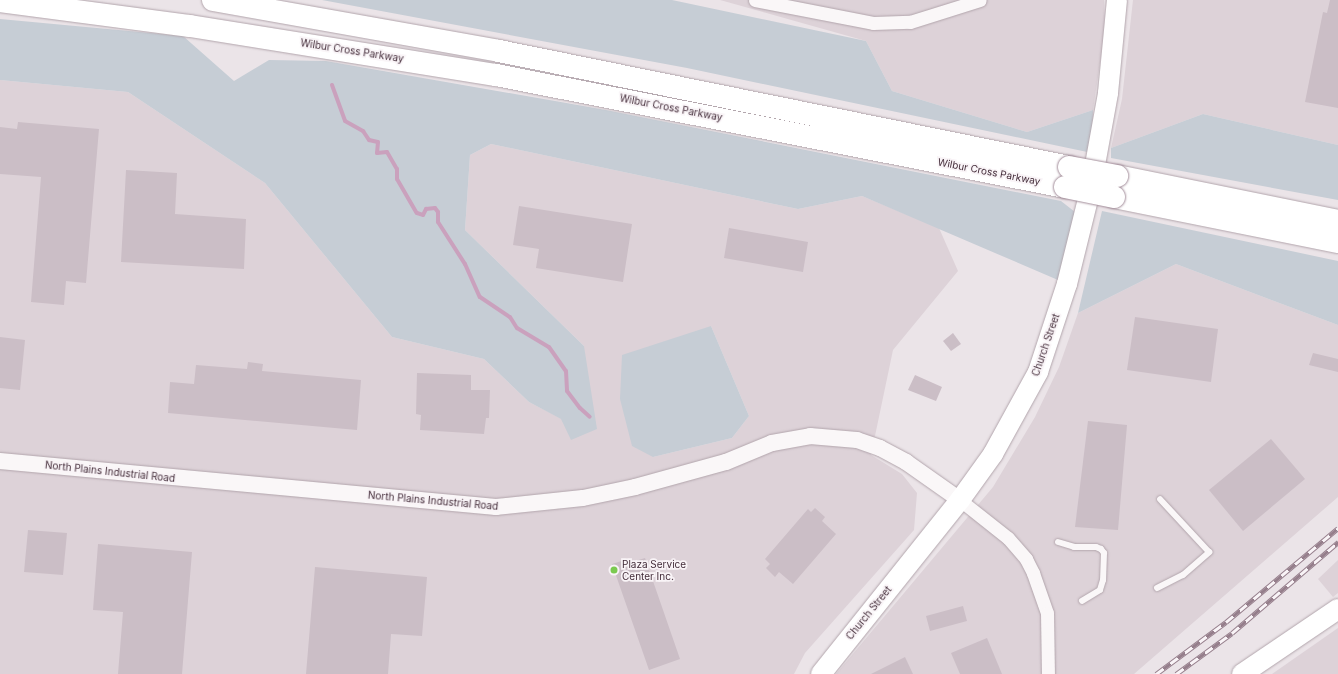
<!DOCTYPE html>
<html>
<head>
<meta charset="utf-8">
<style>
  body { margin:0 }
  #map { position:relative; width:1338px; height:674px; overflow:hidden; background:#ebe4e8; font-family:Inter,sans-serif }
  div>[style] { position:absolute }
  .built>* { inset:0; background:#ddd2d8 }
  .green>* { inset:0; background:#c6cdd5 }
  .stream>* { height:4px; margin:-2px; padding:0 2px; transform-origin:2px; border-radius:2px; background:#caa1bd }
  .building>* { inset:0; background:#cbbec6 }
  .roads { filter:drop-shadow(0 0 1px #b2a5ac) drop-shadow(0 0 1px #b2a5ac) }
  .service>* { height:6px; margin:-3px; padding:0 3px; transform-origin:3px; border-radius:3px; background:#faf7f8 }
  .minor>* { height:13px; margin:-6.5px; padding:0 6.5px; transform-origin:6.5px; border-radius:6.5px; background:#faf7f8 }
  .tertiary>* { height:16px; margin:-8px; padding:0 8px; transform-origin:8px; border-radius:8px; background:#faf7f8 }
  .primary>* { height:20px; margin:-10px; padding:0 10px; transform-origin:10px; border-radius:10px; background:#fff }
  .motorway>* { height:22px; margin:-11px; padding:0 11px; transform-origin:11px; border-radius:11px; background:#fff }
  .rail>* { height:4.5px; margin-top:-2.25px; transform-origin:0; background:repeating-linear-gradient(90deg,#f9f4f7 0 9px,#957e8b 0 18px); box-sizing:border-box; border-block:1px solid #957e8b }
  .bridges { filter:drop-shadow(0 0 1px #a28c99) drop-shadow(0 0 1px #a28c99) }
  .motorway-bridge>* { height:22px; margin:-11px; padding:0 11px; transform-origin:11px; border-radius:11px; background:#fff }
  .dots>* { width:11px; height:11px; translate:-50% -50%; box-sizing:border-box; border:2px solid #f9f4f7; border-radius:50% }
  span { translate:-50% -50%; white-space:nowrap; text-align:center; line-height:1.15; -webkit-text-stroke:3.5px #f9f4f7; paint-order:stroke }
  .street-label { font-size:10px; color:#432c39 }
  .poi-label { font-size:10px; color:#432c39 }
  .left { translate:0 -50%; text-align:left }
</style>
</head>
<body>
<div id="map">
  <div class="built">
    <div style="clip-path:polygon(720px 0,1104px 0,1105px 29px,1093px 110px,1027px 132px,892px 91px,866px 41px)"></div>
    <div style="clip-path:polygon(1133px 0,1338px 0,1338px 145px,1203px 114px,1111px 148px,1122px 99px)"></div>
    <div style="clip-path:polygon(evenodd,0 80px,128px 92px,265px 183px,392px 337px,484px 359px,529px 402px,562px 419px,584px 346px,465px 230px,470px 155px,491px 144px,798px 209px,862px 196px,939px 228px,958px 271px,893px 350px,871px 455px,902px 474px,917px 493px,914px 530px,805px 653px,794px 674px,0 674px,0 80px,711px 326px,749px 416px,732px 438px,653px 457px,711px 326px)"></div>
    <div style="clip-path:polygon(1176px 264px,1338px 325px,1338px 497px,1134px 674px,836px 674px,993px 487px,1035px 417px,1059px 367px,1078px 313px)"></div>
    <div style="clip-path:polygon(1338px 560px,1338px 593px,1333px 597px,1318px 579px)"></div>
    <div style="clip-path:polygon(1338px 628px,1338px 674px,1272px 674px)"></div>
  </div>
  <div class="green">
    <div style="clip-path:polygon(322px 0,672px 0,866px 41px,892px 91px,1027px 132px,1093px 110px,1092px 153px,687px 68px)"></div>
    <div style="clip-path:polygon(0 19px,183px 36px,234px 81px,269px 60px,326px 61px,606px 110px,1061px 201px,1075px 212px,1058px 280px,862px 196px,798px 209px,491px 144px,470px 155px,465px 230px,584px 346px,597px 429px,571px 440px,561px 419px,529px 402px,484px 359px,392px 337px,265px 183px,128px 92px,0 80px)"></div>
    <div style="clip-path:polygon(1203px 114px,1338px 145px,1338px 200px,1111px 158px,1111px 148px)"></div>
    <div style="clip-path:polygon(1102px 211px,1338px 261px,1338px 325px,1176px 264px,1078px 313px)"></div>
    <div style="clip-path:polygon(711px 326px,749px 416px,732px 438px,653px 457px,632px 446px,620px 399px,622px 355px)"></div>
  </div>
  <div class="stream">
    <div style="left:332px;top:85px;width:38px;rotate:70deg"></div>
    <div style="left:345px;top:121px;width:21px;rotate:29deg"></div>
    <div style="left:363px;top:131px;width:11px;rotate:56deg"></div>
    <div style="left:369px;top:140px;width:9px;rotate:13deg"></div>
    <div style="left:378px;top:142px;width:11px;rotate:95deg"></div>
    <div style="left:377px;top:153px;width:10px;rotate:-6deg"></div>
    <div style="left:387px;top:152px;width:20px;rotate:60deg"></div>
    <div style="left:397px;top:169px;width:10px;rotate:90deg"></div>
    <div style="left:397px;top:179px;width:39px;rotate:60deg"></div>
    <div style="left:417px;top:213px;width:6px;rotate:18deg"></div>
    <div style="left:423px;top:215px;width:7px;rotate:-63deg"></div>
    <div style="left:426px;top:209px;width:9px;rotate:-6deg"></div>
    <div style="left:435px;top:208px;width:5px;rotate:53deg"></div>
    <div style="left:438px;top:212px;width:10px;rotate:90deg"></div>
    <div style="left:438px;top:222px;width:50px;rotate:57.3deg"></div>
    <div style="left:465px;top:264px;width:36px;rotate:66deg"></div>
    <div style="left:480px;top:297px;width:36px;rotate:34deg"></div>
    <div style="left:510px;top:317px;width:13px;rotate:58deg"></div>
    <div style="left:517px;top:328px;width:37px;rotate:31deg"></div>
    <div style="left:549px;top:347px;width:29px;rotate:55deg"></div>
    <div style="left:566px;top:371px;width:20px;rotate:87deg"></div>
    <div style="left:567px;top:391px;width:21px;rotate:53deg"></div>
    <div style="left:580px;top:408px;width:13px;rotate:42deg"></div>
  </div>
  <div class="building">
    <div style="clip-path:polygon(1330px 0,1338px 0,1338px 108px,1305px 102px,1323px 12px,1327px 13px)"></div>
    <div style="clip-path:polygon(18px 122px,99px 129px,86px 283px,66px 281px,64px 305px,31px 302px,41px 177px,0 174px,0 127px,17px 129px)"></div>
    <div style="clip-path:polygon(126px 170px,177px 173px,175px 214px,246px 219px,244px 269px,121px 262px)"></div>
    <div style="clip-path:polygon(519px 206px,632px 224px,623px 282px,536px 268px,539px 249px,513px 245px)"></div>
    <div style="clip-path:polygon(729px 228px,808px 242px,803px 272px,724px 258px)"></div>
    <div style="clip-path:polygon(1135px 317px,1218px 329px,1211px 382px,1127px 370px)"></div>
    <div style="clip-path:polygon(953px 333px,961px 344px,951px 351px,943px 341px)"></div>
    <div style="clip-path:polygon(0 337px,25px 340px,20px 390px,0 388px)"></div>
    <div style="clip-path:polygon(1313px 353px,1338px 359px,1338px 372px,1309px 365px)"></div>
    <div style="clip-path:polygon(248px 362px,263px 364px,262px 371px,361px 380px,357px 430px,168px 413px,170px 382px,194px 384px,196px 365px,247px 369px)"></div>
    <div style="clip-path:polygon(417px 373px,471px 375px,471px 390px,490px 390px,489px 418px,486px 418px,484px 434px,420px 430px,421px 415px,416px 414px)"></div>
    <div style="clip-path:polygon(915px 375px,942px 387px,936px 401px,908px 390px)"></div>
    <div style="clip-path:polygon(1088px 421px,1127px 425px,1118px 530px,1075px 527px)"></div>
    <div style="clip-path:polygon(1271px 439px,1305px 479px,1243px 531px,1209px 490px)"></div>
    <div style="clip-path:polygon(815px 508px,825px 517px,822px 521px,836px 534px,793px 584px,779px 572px,775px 577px,766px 568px,770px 564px,765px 559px,808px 509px,811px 512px)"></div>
    <div style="clip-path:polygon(28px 530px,67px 533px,63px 575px,24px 572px)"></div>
    <div style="clip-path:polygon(98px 544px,192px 552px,182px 674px,118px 674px,123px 612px,93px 610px)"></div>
    <div style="clip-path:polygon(645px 558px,680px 659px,649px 670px,612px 564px,628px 559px,629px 563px)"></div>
    <div style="clip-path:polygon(315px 567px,427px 577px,422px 636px,391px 634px,388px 674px,306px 674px)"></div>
    <div style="clip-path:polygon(963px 606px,967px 621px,930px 631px,926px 616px)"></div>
    <div style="clip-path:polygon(987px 638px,1002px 674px,960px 674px,951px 653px)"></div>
    <div style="clip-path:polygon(905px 657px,913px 674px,871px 674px)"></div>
  </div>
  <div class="roads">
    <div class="service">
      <div style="left:1058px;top:542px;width:17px;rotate:17deg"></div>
      <div style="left:1074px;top:547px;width:22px"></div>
      <div style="left:1096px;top:547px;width:5px;rotate:22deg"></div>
      <div style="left:1101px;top:549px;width:5px;rotate:53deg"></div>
      <div style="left:1104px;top:553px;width:27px;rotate:92deg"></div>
      <div style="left:1103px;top:580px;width:10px;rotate:107deg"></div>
      <div style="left:1100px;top:590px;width:21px;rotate:149deg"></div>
      <div style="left:1157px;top:588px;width:29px;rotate:-27deg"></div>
      <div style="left:1183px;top:575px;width:35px;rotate:-41deg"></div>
      <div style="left:1209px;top:552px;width:72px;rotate:-132.8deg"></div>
    </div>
    <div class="minor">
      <div style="left:755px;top:0;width:120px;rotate:11deg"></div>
      <div style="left:873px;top:23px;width:37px;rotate:-2deg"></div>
      <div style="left:910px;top:22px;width:73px;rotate:-17.4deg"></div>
      <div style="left:960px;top:500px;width:61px;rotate:38.4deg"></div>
      <div style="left:1008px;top:538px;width:28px;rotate:49deg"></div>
      <div style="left:1026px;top:559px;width:16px;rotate:63deg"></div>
      <div style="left:1033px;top:573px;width:42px;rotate:70.7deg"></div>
      <div style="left:1047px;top:613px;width:61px;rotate:89.1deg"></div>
    </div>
    <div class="tertiary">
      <div style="left:0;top:461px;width:498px;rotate:5.3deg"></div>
      <div style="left:496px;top:507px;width:87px;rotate:-5.9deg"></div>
      <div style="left:583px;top:498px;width:53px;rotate:-11.9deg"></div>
      <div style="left:635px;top:487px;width:94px;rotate:-15.4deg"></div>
      <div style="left:726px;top:462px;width:50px;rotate:-22.4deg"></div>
      <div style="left:772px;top:443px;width:39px;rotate:-10deg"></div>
      <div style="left:810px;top:436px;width:47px;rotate:4.9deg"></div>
      <div style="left:857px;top:440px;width:24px;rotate:19deg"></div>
      <div style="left:880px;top:448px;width:30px;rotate:28deg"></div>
      <div style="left:906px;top:462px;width:66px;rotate:35.1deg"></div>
    </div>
    <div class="primary">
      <div style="left:821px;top:674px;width:223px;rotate:-51.4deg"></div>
      <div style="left:960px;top:500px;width:57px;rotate:-54.3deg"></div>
      <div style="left:993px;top:454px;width:94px;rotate:-61.2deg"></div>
      <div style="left:1038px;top:372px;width:93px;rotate:-71.8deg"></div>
      <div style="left:1067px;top:284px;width:100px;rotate:-76.1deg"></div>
      <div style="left:1091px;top:187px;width:96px;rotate:-79.7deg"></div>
      <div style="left:1108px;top:93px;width:93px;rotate:-84.5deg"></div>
      <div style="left:1242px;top:674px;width:116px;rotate:-34.1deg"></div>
    </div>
    <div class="motorway">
      <div style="left:213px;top:0;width:291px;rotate:10.1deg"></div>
      <div style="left:499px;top:51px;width:582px;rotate:11.5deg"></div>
      <div style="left:0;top:1px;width:192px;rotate:7.5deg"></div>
      <div style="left:190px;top:26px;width:310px;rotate:9.1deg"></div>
      <div style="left:496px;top:75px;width:580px;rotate:11.14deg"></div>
      <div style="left:1117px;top:176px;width:226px;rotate:11.5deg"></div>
      <div style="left:1114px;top:197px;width:228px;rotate:11.4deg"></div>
    </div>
  </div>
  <div class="rail">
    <div style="left:1156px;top:674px;width:87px;rotate:-36.6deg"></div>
    <div style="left:1226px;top:622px;width:146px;rotate:-40deg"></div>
    <div style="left:1176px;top:674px;width:69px;rotate:-36.2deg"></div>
    <div style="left:1232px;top:633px;width:140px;rotate:-40.6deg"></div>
  </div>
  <div class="bridges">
    <div class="motorway-bridge">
      <div style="left:1069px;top:167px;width:49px;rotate:10.6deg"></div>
      <div style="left:1065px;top:187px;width:50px;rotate:11.5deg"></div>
    </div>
  </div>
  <div class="dots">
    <div style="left:614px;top:570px;background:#7bca50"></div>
  </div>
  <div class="street-label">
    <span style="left:352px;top:51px;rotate:9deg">Wilbur Cross Parkway</span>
    <span style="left:671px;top:108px;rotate:11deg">Wilbur Cross Parkway</span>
    <span style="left:989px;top:172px;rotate:11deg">Wilbur Cross Parkway</span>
    <span style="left:1046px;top:345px;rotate:-71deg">Church Street</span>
    <span style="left:110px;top:472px;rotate:6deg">North Plains Industrial Road</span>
    <span style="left:433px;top:501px;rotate:5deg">North Plains Industrial Road</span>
    <span style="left:869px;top:613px;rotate:-51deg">Church Street</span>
  </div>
  <div class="poi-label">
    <span class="left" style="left:622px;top:570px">Plaza Service<br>Center Inc.</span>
  </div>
</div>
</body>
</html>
